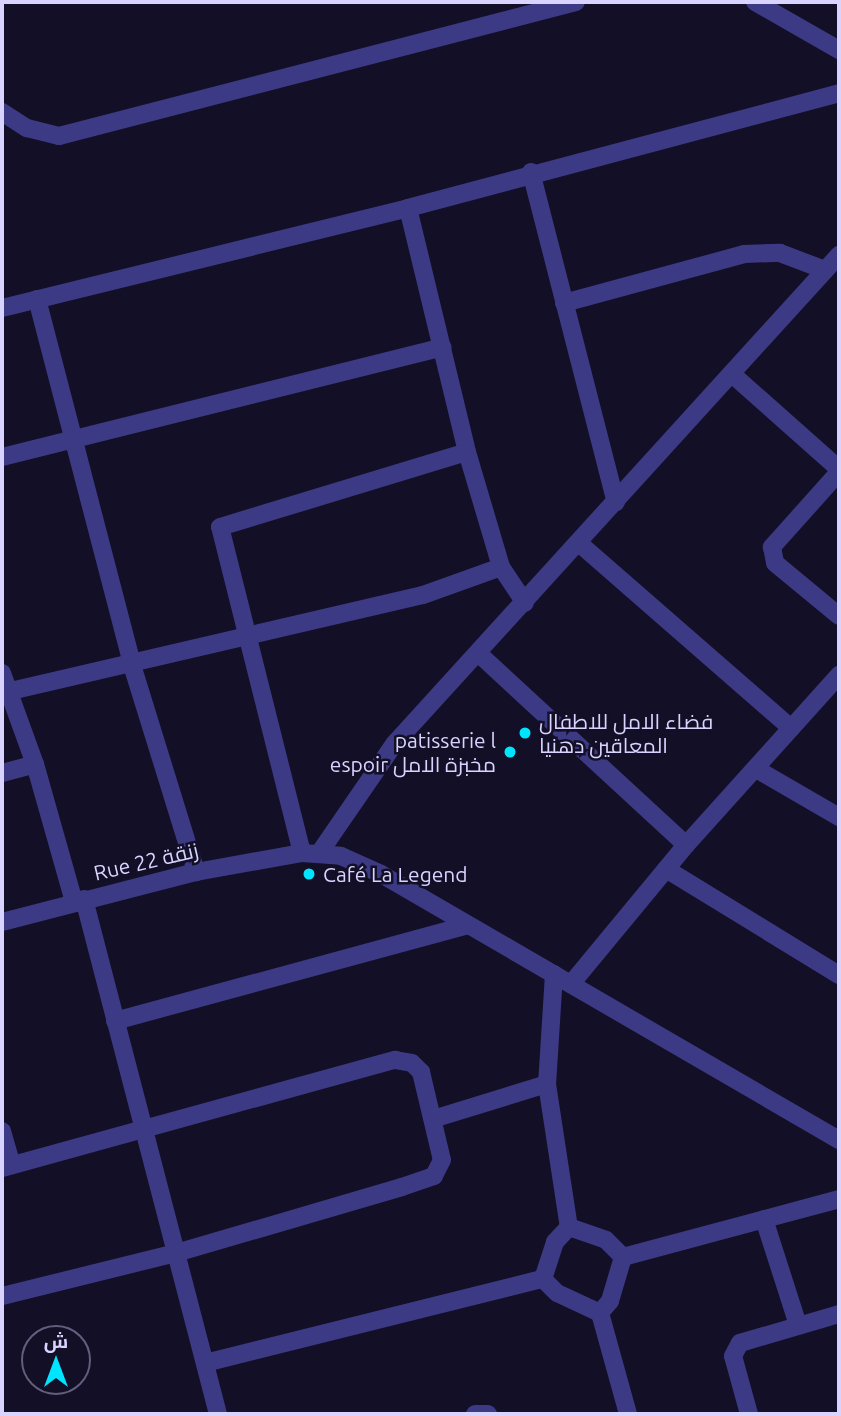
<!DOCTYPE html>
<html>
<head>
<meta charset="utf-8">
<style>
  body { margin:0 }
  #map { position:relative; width:841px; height:1416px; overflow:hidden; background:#130f26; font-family:Ubuntu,Cairo,sans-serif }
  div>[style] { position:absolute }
  .minor>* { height:18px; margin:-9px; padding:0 9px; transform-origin:9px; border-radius:9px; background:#3d3a85 }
  .dots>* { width:19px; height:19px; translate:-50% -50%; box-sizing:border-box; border:4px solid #130f26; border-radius:50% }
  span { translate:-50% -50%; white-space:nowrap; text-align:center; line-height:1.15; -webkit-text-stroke:5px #130f26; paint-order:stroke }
  .poi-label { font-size:21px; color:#d9d4ff }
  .left { translate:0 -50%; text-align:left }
  .right { translate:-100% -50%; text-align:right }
  .street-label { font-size:21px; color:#d9d4ff }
  .frame { position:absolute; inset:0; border:4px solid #d9d4ff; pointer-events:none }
  .north { position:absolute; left:21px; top:1325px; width:70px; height:70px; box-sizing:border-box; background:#130f26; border:2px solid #625e7d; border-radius:50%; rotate:0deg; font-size:19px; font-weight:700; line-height:28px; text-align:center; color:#d9d4ff }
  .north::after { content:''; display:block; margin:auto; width:24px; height:32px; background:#00e5ff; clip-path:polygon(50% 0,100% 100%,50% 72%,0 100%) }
</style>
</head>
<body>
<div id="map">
  <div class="minor">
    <div style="left:755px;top:2px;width:97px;rotate:29.7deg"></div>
    <div style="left:2px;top:112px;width:30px;rotate:33deg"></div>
    <div style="left:27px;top:128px;width:33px;rotate:14deg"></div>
    <div style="left:59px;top:136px;width:534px;rotate:-14.53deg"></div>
    <div style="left:531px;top:172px;width:341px;rotate:75.6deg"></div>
    <div style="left:408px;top:208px;width:251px;rotate:76.4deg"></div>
    <div style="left:467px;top:452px;width:120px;rotate:73.5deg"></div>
    <div style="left:501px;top:567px;width:43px;rotate:56.3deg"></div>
    <div style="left:37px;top:299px;width:378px;rotate:75.4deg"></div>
    <div style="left:132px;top:665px;width:217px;rotate:72.8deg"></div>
    <div style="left:564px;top:303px;width:187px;rotate:-15.2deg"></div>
    <div style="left:744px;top:254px;width:36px;rotate:-2deg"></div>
    <div style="left:780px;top:253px;width:48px;rotate:20.7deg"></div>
    <div style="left:2px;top:308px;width:418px;rotate:-13.8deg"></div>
    <div style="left:408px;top:208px;width:446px;rotate:-14.9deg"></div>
    <div style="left:732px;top:374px;width:143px;rotate:41.6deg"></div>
    <div style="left:2px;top:457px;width:454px;rotate:-14deg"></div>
    <div style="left:839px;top:472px;width:101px;rotate:131.8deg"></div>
    <div style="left:772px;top:547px;width:16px;rotate:79deg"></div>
    <div style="left:775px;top:563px;width:83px;rotate:39.6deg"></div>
    <div style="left:580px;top:544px;width:280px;rotate:41.1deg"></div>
    <div style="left:478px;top:653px;width:283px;rotate:42.7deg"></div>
    <div style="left:2px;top:673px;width:97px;rotate:70.1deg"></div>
    <div style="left:35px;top:764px;width:143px;rotate:74.2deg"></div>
    <div style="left:2px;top:693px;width:432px;rotate:-13.1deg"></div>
    <div style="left:423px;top:595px;width:83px;rotate:-19.7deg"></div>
    <div style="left:758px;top:770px;width:94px;rotate:30.1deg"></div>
    <div style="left:2px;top:773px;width:34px;rotate:-15deg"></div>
    <div style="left:320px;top:852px;width:132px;rotate:-55.5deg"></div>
    <div style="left:395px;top:743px;width:660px;rotate:-47.7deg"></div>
    <div style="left:302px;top:853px;width:336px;rotate:-104.1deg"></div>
    <div style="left:220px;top:527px;width:258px;rotate:-16.9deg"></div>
    <div style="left:666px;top:869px;width:203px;rotate:31.5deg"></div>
    <div style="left:84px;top:899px;width:532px;rotate:75.42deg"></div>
    <div style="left:2px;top:922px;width:200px;rotate:-14.5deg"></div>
    <div style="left:196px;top:872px;width:108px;rotate:-10.2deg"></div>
    <div style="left:302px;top:853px;width:39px;rotate:4deg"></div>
    <div style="left:341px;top:856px;width:44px;rotate:24.2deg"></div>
    <div style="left:381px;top:874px;width:530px;rotate:30.15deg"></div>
    <div style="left:554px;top:974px;width:110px;rotate:93.6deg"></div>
    <div style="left:547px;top:1084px;width:145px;rotate:81.3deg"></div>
    <div style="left:571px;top:984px;width:180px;rotate:-50.4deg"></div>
    <div style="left:686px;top:845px;width:229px;rotate:-48deg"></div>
    <div style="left:115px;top:1021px;width:366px;rotate:-15.2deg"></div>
    <div style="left:433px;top:1119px;width:119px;rotate:-17.1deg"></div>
    <div style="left:2px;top:1131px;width:35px;rotate:74deg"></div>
    <div style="left:2px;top:1168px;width:408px;rotate:-15.4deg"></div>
    <div style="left:395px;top:1060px;width:17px;rotate:10deg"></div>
    <div style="left:412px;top:1063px;width:13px;rotate:45deg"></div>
    <div style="left:421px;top:1072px;width:90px;rotate:76.6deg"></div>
    <div style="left:442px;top:1160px;width:18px;rotate:117deg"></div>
    <div style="left:434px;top:1176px;width:34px;rotate:161deg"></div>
    <div style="left:402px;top:1187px;width:235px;rotate:163.7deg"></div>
    <div style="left:176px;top:1253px;width:179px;rotate:166.1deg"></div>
    <div style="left:764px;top:1219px;width:111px;rotate:72.2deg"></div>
    <div style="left:569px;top:1227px;width:39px;rotate:19deg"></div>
    <div style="left:606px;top:1240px;width:24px;rotate:45deg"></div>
    <div style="left:623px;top:1257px;width:46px;rotate:106.5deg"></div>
    <div style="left:610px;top:1301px;width:16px;rotate:130deg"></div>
    <div style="left:600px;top:1313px;width:47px;rotate:-155.1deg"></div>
    <div style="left:557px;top:1293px;width:20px;rotate:-135deg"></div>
    <div style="left:543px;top:1279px;width:39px;rotate:-72deg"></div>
    <div style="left:555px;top:1242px;width:21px;rotate:-47deg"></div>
    <div style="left:623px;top:1257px;width:224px;rotate:-15deg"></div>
    <div style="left:600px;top:1313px;width:105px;rotate:74.5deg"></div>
    <div style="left:205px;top:1363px;width:348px;rotate:-14deg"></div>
    <div style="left:475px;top:1414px;width:13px"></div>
    <div style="left:749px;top:1414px;width:60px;rotate:-105.4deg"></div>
    <div style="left:733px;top:1356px;width:15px;rotate:-62deg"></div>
    <div style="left:740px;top:1343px;width:103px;rotate:-16.3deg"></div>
  </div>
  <div class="dots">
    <div style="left:525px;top:733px;background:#00e5ff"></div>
    <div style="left:510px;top:752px;background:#00e5ff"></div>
    <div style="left:309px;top:874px;background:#00e5ff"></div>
  </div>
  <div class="poi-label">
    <span class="left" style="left:539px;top:733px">فضاء الامل للاطفال<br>المعاقين دهنيا</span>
    <span class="right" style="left:496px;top:752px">patisserie l<br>espoir مخبزة الامل</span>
    <span class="left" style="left:323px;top:874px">Café La Legend</span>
  </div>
  <div class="street-label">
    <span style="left:146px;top:861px;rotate:-13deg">Rue 22 زنقة</span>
  </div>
  <div class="frame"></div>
  <div class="north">ش</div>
</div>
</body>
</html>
